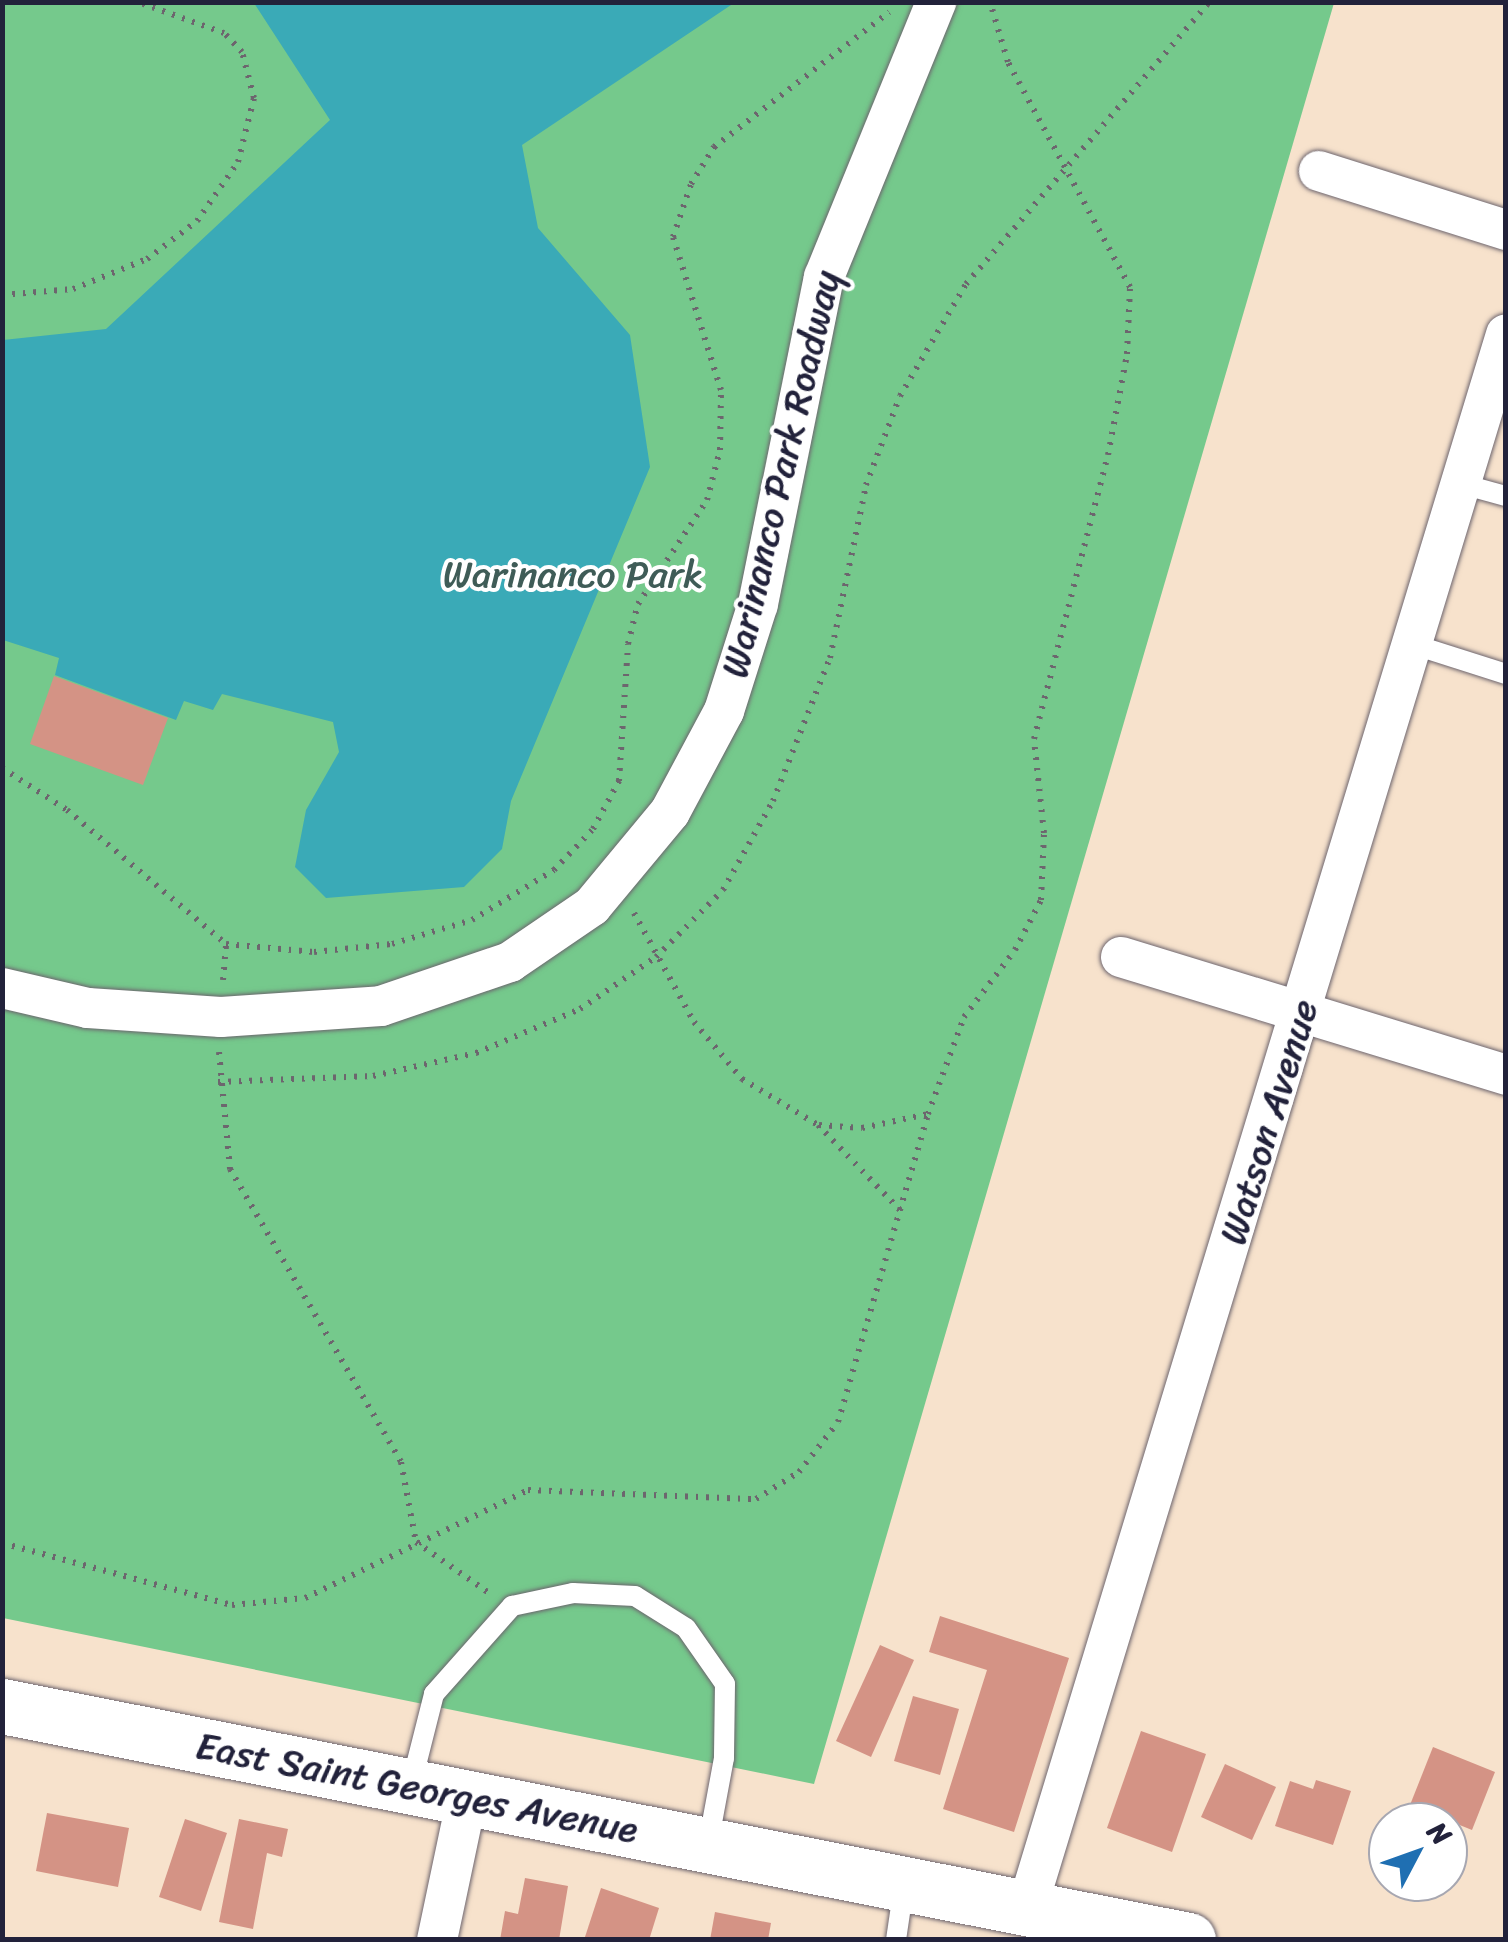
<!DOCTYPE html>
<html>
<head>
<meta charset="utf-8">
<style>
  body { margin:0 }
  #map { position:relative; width:1508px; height:1942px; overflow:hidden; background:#f7e2cc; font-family:Sriracha,sans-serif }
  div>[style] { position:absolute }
  .green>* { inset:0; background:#75c98c }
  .water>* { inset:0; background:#3aaab7 }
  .building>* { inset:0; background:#d49385 }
  .path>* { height:6px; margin-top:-3px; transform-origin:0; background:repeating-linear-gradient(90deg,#6d656e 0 2.5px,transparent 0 10.5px) }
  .roads { filter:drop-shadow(0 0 2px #6d656e) drop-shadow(0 0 2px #6d656e) }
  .service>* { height:20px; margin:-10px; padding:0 10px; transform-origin:10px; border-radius:10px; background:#fff }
  .minor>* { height:40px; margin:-20px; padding:0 20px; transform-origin:20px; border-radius:20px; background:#fff }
  .secondary>* { height:55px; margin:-27.5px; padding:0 27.5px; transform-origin:27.5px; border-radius:27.5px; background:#fff }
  span { translate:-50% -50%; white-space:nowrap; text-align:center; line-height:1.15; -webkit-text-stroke:8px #fff; paint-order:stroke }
  .street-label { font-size:38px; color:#22223b }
  .park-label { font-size:38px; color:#3f5c57 }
  .frame { position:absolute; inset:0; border:5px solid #22223b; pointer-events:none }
  .north { position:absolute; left:1368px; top:1802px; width:100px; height:100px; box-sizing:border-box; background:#fff; border:2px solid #a7a7b1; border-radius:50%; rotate:49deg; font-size:28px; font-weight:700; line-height:40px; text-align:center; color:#22223b }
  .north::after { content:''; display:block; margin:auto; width:35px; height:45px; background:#1f6fb2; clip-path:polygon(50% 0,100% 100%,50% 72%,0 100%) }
</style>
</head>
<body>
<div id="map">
  <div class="green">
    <div style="clip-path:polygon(2px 3px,1334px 3px,814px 1784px,3px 1618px)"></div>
  </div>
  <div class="water">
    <div style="clip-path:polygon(254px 3px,734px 3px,522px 145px,538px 228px,630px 335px,650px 467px,511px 801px,502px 849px,464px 887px,326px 898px,295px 867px,306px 810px,339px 752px,333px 722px,222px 694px,213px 710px,184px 701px,176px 720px,55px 675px,59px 658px,3px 640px,3px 340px,106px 329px,330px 120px)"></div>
  </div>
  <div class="building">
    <div style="clip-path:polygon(54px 676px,168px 718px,143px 785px,30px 744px)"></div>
    <div style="clip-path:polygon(940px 1616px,1069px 1658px,1014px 1832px,943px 1809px,987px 1670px,929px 1652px)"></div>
    <div style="clip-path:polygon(880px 1645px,914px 1660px,871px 1757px,836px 1741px)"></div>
    <div style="clip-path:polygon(913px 1696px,959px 1709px,940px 1775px,894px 1761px)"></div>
    <div style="clip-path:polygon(1141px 1731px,1206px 1754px,1172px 1852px,1107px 1828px)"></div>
    <div style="clip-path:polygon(1433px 1747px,1495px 1772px,1472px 1830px,1410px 1805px)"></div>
    <div style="clip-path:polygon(1225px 1764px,1276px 1787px,1252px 1840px,1201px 1817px)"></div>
    <div style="clip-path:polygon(1316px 1780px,1351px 1791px,1333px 1845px,1275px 1826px,1290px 1781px,1313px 1789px)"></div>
    <div style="clip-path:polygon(47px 1813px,129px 1828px,118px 1887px,36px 1871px)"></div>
    <div style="clip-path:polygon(185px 1819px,227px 1833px,201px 1911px,159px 1897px)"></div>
    <div style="clip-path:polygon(239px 1819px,288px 1829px,282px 1857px,267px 1853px,253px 1929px,219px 1922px)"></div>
    <div style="clip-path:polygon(525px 1878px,568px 1886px,559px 1940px,500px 1940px,505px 1911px,518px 1914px)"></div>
    <div style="clip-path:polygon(601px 1888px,659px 1908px,649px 1940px,584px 1940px)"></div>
    <div style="clip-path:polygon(715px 1912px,771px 1923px,768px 1940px,710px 1940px)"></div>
  </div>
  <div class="path">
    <div style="left:2px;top:295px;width:71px;rotate:-4.8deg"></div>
    <div style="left:73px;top:289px;width:80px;rotate:-22.1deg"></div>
    <div style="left:147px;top:259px;width:63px;rotate:-37.2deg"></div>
    <div style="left:197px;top:221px;width:72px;rotate:-55.2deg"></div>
    <div style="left:238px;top:162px;width:66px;rotate:-76deg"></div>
    <div style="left:254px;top:98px;width:48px;rotate:-104.6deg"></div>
    <div style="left:242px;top:52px;width:26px;rotate:-133deg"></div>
    <div style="left:224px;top:33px;width:91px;rotate:-160.2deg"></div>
    <div style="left:2px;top:768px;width:77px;rotate:32.9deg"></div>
    <div style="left:67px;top:810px;width:208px;rotate:40.1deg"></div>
    <div style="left:226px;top:944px;width:88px;rotate:5.2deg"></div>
    <div style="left:314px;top:952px;width:78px;rotate:-5.9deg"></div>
    <div style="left:392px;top:944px;width:84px;rotate:-16.7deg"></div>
    <div style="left:472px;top:920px;width:96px;rotate:-31.4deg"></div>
    <div style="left:554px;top:870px;width:57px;rotate:-46.4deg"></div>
    <div style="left:593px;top:829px;width:55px;rotate:-61.6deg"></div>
    <div style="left:619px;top:781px;width:137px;rotate:-86.2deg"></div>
    <div style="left:628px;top:644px;width:41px;rotate:-76deg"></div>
    <div style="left:638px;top:604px;width:125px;rotate:-56.4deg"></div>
    <div style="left:707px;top:500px;width:52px;rotate:-75.4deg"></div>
    <div style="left:720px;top:450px;width:60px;rotate:-89deg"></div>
    <div style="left:721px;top:390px;width:160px;rotate:-107.4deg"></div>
    <div style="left:673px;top:237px;width:56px;rotate:-71.2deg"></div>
    <div style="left:691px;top:184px;width:44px;rotate:-58.1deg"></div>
    <div style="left:714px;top:147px;width:221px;rotate:-37.6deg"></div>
    <div style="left:634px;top:913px;width:124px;rotate:61.2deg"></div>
    <div style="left:694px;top:1022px;width:75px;rotate:49.9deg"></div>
    <div style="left:742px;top:1079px;width:89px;rotate:31.2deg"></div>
    <div style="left:818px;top:1125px;width:120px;rotate:46deg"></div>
    <div style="left:223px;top:980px;width:36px;rotate:-85deg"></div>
    <div style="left:219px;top:1052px;width:118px;rotate:84.6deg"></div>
    <div style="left:230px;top:1169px;width:339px;rotate:59.7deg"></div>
    <div style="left:401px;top:1462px;width:81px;rotate:79.4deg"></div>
    <div style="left:416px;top:1542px;width:89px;rotate:34.9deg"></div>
    <div style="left:218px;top:1082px;width:155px;rotate:-2.2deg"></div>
    <div style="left:373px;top:1076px;width:106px;rotate:-12.6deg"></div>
    <div style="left:476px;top:1053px;width:113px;rotate:-22.9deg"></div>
    <div style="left:580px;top:1009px;width:92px;rotate:-34.4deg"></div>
    <div style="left:656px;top:957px;width:95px;rotate:-45deg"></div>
    <div style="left:723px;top:890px;width:102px;rotate:-60.7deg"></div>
    <div style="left:773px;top:801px;width:154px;rotate:-68.3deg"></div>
    <div style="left:830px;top:658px;width:177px;rotate:-78.2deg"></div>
    <div style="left:866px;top:485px;width:95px;rotate:-69.1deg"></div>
    <div style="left:900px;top:396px;width:130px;rotate:-59.5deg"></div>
    <div style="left:966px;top:284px;width:372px;rotate:-49.2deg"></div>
    <div style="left:819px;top:1125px;width:43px;rotate:4deg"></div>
    <div style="left:862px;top:1128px;width:67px;rotate:-12deg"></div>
    <div style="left:2px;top:1543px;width:238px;rotate:15.1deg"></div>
    <div style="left:232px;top:1605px;width:73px;rotate:-5.5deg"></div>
    <div style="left:305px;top:1598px;width:248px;rotate:-25.8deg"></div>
    <div style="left:528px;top:1490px;width:228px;rotate:2.3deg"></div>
    <div style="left:756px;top:1499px;width:51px;rotate:-32.1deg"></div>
    <div style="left:799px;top:1472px;width:63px;rotate:-52deg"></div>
    <div style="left:838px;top:1422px;width:321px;rotate:-73.7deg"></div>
    <div style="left:928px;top:1114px;width:103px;rotate:-69.6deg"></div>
    <div style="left:964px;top:1017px;width:84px;rotate:-52.7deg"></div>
    <div style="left:1015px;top:950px;width:56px;rotate:-62.5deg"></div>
    <div style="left:1041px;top:900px;width:67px;rotate:-87.4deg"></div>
    <div style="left:1044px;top:833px;width:95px;rotate:-96.1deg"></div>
    <div style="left:1034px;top:739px;width:293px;rotate:-75.4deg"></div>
    <div style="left:1108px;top:455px;width:103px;rotate:-79.3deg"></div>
    <div style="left:1127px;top:354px;width:67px;rotate:-87.4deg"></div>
    <div style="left:1130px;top:287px;width:256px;rotate:-118.5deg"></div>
    <div style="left:1008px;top:62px;width:63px;rotate:-106.7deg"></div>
  </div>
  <div class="roads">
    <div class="service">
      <div style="left:1462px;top:484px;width:46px;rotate:15.3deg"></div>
      <div style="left:1412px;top:644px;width:99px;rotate:17.7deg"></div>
      <div style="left:411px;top:1785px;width:94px;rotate:-75.8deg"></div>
      <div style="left:434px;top:1694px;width:118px;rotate:-48.4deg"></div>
      <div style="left:512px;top:1606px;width:62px;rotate:-12deg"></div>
      <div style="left:573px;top:1593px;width:62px;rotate:2.8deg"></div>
      <div style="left:635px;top:1596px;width:60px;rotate:32.1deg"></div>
      <div style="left:686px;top:1628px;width:68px;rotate:55.1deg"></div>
      <div style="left:725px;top:1684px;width:74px;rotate:90.8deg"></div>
      <div style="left:724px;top:1758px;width:87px;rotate:100.5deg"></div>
      <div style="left:896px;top:1940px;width:55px;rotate:-81.6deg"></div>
    </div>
    <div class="minor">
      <div style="left:1319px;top:171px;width:196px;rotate:17.5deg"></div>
      <div style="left:1121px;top:957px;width:403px;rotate:17deg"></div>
      <div style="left:2px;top:988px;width:88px;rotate:13.1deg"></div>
      <div style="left:88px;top:1008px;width:133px;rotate:3.9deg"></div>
      <div style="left:221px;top:1017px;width:160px;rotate:-3.9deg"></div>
      <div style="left:381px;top:1006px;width:136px;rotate:-18.8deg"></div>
      <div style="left:510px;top:962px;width:99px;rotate:-34.3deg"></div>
      <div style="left:592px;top:906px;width:122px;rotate:-50.3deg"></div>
      <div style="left:670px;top:812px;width:115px;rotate:-61.9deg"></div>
      <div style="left:724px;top:711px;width:112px;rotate:-72.4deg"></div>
      <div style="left:758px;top:604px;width:334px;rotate:-78.6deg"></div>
      <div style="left:824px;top:277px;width:297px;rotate:-67.8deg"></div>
      <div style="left:1027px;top:1908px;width:1645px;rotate:-73.07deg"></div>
      <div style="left:437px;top:1940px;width:145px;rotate:-78.1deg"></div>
    </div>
    <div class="secondary">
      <div style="left:2px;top:1706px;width:1209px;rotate:11.16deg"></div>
    </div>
  </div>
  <div class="street-label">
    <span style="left:781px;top:474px;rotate:-77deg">Warinanco Park Roadway</span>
    <span style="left:1269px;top:1122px;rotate:-73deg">Watson Avenue</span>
    <span style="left:417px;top:1788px;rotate:11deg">East Saint Georges Avenue</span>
  </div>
  <div class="park-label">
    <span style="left:573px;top:575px">Warinanco Park</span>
  </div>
  <div class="frame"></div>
  <div class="north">N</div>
</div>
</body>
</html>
